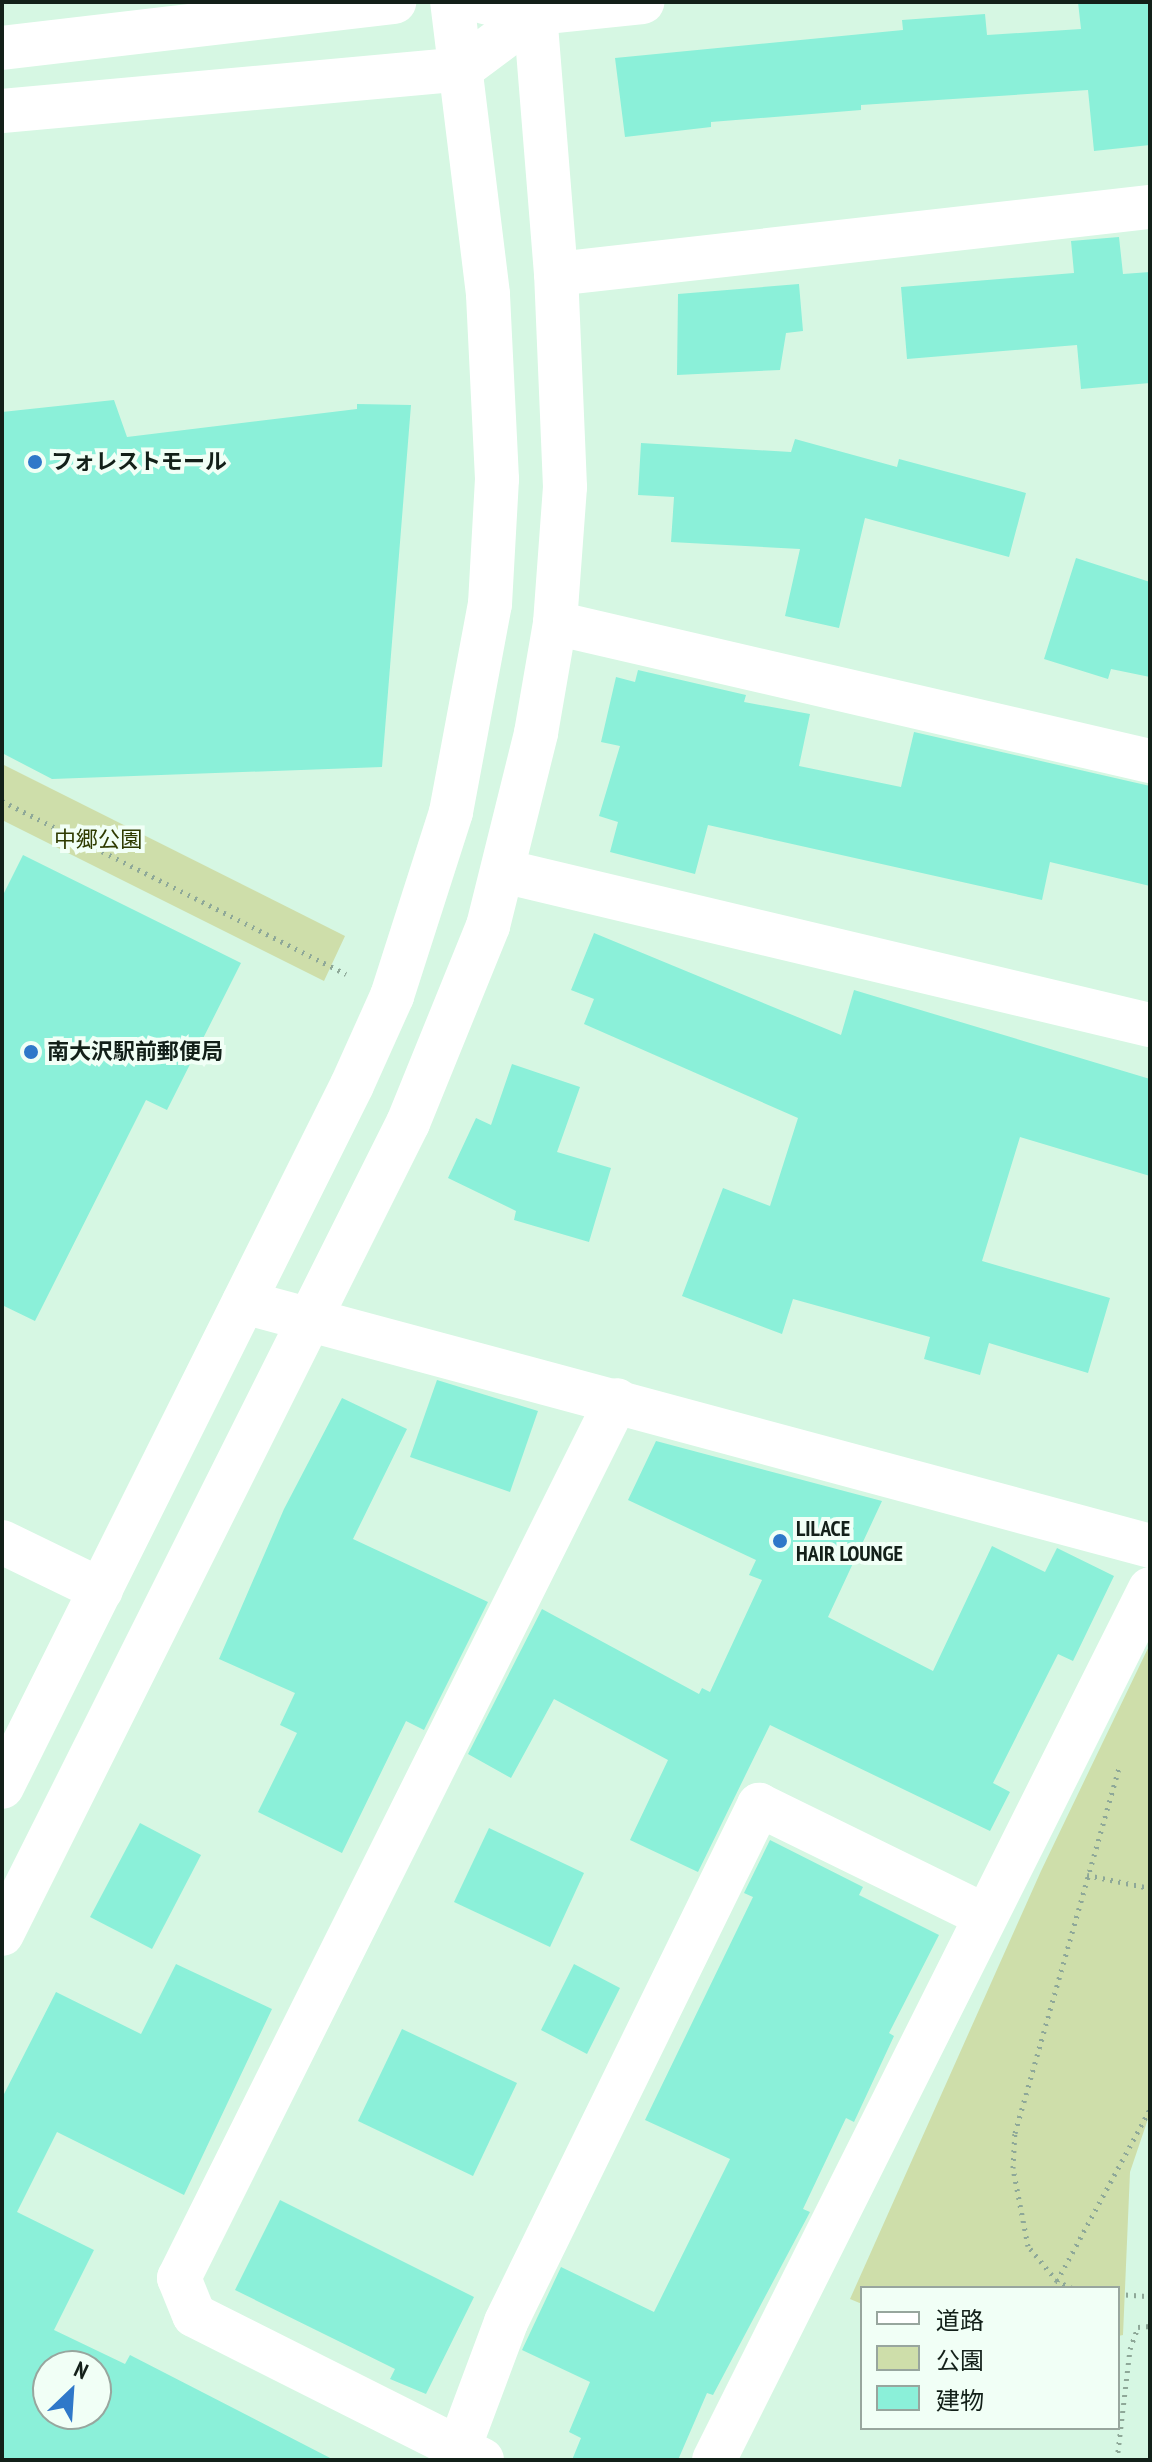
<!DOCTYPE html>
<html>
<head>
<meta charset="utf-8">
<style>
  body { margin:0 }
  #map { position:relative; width:1152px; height:2462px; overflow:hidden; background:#d6f7e3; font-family:"PT Sans Narrow","Noto Sans JP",sans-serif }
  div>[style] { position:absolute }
  .green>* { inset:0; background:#cedeaa }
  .building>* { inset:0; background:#8bf0d9 }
  .path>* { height:5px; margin-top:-2.5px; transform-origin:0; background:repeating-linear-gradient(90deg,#8ea898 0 2px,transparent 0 8px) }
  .minor>* { height:44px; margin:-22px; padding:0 22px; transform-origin:22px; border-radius:22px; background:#fff }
  .dots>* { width:22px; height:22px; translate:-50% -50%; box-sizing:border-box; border:4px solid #f1fff6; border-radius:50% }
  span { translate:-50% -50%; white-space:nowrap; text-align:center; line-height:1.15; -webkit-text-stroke:8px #f1fff6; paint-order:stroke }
  .poi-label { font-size:22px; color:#132019; font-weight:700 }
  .left { translate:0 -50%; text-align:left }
  .park-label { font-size:22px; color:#2f3b01 }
  .frame { position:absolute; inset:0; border:4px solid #132019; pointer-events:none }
  .legend { position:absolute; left:860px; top:2286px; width:260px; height:144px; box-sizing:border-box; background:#f1fff6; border:2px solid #98a69e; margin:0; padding:10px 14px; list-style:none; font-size:24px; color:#132019 }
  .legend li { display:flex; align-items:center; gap:16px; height:40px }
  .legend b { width:40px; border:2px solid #98a69e }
  .north { position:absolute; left:32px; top:2350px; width:80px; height:80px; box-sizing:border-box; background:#f1fff6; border:2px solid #98a69e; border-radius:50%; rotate:25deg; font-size:22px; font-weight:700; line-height:32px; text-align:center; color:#132019 }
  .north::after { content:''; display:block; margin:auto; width:28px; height:36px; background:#2f78c9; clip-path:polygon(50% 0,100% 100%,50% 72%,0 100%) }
</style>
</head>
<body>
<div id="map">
  <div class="green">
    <div style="clip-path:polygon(2px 764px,345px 936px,324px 981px,2px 820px)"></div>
    <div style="clip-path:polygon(1150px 1644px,1150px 2113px,1130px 2172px,1123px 2335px,1118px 2336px,1118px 2288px,862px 2288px,862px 2304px,850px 2299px,1041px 1871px)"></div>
  </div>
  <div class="building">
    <div style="clip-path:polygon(1078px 2px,1150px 2px,1150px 145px,1094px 151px,1088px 90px,861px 105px,861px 110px,711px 122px,711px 127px,625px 137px,615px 58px,903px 30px,902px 20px,985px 14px,987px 35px,1081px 29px)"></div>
    <div style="clip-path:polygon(1119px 237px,1123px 274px,1150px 272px,1150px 383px,1081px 389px,1077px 345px,907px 359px,901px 287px,1074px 273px,1071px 241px)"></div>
    <div style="clip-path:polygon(799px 284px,803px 331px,786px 333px,780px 370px,677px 375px,678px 294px)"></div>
    <div style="clip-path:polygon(114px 400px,127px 437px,357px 409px,357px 404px,411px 405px,382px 767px,52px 779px,2px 753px,2px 412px)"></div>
    <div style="clip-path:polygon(795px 439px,897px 467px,899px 459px,1026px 493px,1009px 557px,865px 518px,839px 628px,785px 616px,800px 549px,671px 542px,674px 497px,638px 495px,641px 443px,791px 452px)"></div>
    <div style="clip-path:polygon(1076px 558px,1150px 582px,1150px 677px,1111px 669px,1108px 679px,1044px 659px)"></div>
    <div style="clip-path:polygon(638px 670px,746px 695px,744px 702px,810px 714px,799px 766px,901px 787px,914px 732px,1150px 786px,1150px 886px,1050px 862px,1042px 900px,708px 825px,695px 874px,610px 852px,618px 822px,599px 816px,620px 746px,601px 742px,616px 677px,635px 682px)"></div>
    <div style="clip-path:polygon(23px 855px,241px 963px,167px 1110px,146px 1100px,35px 1321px,2px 1305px,2px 897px)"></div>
    <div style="clip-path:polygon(594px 933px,841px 1035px,854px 990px,1150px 1079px,1150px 1176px,1020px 1137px,982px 1261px,1110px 1298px,1088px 1373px,989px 1343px,980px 1375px,924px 1359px,930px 1337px,793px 1299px,782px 1334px,682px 1296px,723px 1188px,770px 1206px,798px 1118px,584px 1024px,594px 999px,571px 990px)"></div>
    <div style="clip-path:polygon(512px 1064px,580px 1087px,557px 1152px,611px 1168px,589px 1242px,514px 1220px,516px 1211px,448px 1178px,476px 1118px,491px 1125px)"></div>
    <div style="clip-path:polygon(437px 1380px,538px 1411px,510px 1492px,410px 1457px)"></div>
    <div style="clip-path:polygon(342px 1398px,407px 1429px,353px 1539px,488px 1602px,424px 1730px,406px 1721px,342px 1853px,258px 1812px,297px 1733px,280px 1725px,295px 1693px,219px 1659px,284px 1509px)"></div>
    <div style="clip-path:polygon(656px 1441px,882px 1501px,828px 1617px,933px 1671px,992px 1546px,1045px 1572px,1057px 1548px,1114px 1576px,1073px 1661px,1058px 1654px,993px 1783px,1010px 1792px,990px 1831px,770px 1725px,698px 1872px,630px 1840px,668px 1760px,554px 1699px,511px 1778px,468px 1754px,542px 1609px,699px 1694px,702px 1688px,710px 1692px,762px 1580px,749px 1575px,756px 1560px,628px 1500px)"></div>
    <div style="clip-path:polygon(140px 1823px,201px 1855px,152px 1949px,90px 1917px)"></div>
    <div style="clip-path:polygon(489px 1828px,584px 1873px,550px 1947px,454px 1902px)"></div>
    <div style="clip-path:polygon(770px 1840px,863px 1887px,859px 1895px,939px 1935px,889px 2033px,894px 2036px,854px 2122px,846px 2118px,803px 2209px,810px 2212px,713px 2395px,707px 2393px,678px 2460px,572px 2460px,581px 2438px,569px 2432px,590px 2382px,522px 2350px,561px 2267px,654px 2312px,730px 2159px,645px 2120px,753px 1897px,744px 1893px)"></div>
    <div style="clip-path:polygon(evenodd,176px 1964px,272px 2009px,184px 2195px,57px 2132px,17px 2212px,94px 2250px,54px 2330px,125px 2364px,130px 2355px,334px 2460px,2px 2460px,2px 2098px,56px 1992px,141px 2034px,176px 1964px,48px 2366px,96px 2366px,96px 2414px,48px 2414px,48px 2366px)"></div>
    <div style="clip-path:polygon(574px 1964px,620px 1988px,587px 2054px,541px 2030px)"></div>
    <div style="clip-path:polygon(402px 2029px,517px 2083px,473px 2176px,358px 2121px)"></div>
    <div style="clip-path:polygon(280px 2200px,474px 2297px,426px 2394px,390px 2379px,395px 2369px,235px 2290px)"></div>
  </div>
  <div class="path">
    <div style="left:2px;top:801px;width:385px;rotate:26.7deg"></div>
    <div style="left:1087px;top:1875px;width:64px;rotate:11.7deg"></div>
    <div style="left:1057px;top:2281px;width:196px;rotate:-61.6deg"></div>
    <div style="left:1072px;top:2288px;width:17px;rotate:-155deg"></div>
    <div style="left:1057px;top:2281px;width:45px;rotate:-129.6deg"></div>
    <div style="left:1028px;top:2246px;width:79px;rotate:-100.9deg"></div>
    <div style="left:1013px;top:2168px;width:35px;rotate:-87deg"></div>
    <div style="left:1015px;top:2133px;width:383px;rotate:-74.1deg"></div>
    <div style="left:1118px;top:2294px;width:32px;rotate:4deg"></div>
    <div style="left:1117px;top:2460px;width:112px;rotate:-83.3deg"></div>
    <div style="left:1130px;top:2349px;width:23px;rotate:-70deg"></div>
    <div style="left:1138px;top:2327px;width:12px;rotate:-5deg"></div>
  </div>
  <div class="minor">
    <div style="left:484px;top:2px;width:53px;rotate:11.9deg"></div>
    <div style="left:536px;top:13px;width:107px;rotate:-5.9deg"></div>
    <div style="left:2px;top:48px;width:395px;rotate:-6.7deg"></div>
    <div style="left:2px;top:111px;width:461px;rotate:-5.2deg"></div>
    <div style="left:461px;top:69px;width:94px;rotate:-36.7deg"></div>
    <div style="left:556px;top:274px;width:598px;rotate:-6.44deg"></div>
    <div style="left:555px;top:623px;width:611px;rotate:13.06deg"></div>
    <div style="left:503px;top:871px;width:665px;rotate:13.39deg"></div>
    <div style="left:244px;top:1302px;width:938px;rotate:15.07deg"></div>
    <div style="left:2px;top:1542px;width:110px;rotate:25.9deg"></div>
    <div style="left:2px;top:1787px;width:784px;rotate:-63.5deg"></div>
    <div style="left:352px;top:1085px;width:98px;rotate:-65.8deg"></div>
    <div style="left:392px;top:996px;width:193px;rotate:-72.2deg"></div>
    <div style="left:451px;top:812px;width:212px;rotate:-79.4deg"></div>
    <div style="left:490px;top:604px;width:125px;rotate:-86.8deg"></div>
    <div style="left:497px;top:479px;width:185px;rotate:-92.8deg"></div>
    <div style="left:488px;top:294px;width:294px;rotate:-97deg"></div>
    <div style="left:2px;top:1934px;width:907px;rotate:-63.41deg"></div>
    <div style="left:408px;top:1123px;width:213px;rotate:-67.9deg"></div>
    <div style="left:488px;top:926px;width:199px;rotate:-76deg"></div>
    <div style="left:536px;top:733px;width:112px;rotate:-80.2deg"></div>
    <div style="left:555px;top:623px;width:136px;rotate:-85.8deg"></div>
    <div style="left:565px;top:487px;width:213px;rotate:-92.4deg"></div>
    <div style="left:556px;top:274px;width:273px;rotate:-94.6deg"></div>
    <div style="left:459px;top:2448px;width:134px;rotate:-69.5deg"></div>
    <div style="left:506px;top:2322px;width:576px;rotate:-63.92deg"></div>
    <div style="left:759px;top:1805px;width:250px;rotate:26.1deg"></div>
    <div style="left:482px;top:2460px;width:322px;rotate:-153.3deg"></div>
    <div style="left:194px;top:2315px;width:40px;rotate:-112deg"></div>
    <div style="left:179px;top:2278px;width:981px;rotate:-63.49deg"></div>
    <div style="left:714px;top:2460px;width:974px;rotate:-63.41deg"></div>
  </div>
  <div class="dots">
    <div style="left:35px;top:462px;background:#2f78c9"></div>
    <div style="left:31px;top:1052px;background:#2f78c9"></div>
    <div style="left:780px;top:1541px;background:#2f78c9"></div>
  </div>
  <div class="poi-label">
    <span class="left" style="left:51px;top:462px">フォレストモール</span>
    <span class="left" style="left:47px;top:1052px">南大沢駅前郵便局</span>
    <span class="left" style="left:796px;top:1541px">LILACE<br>HAIR LOUNGE</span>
  </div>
  <div class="park-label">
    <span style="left:98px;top:840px">中郷公園</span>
  </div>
  <div class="frame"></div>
  <ul class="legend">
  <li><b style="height:10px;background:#fff"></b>道路</li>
  <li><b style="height:22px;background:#cedeaa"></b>公園</li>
  <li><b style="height:22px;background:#8bf0d9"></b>建物</li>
  </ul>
  <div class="north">N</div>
</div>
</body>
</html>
